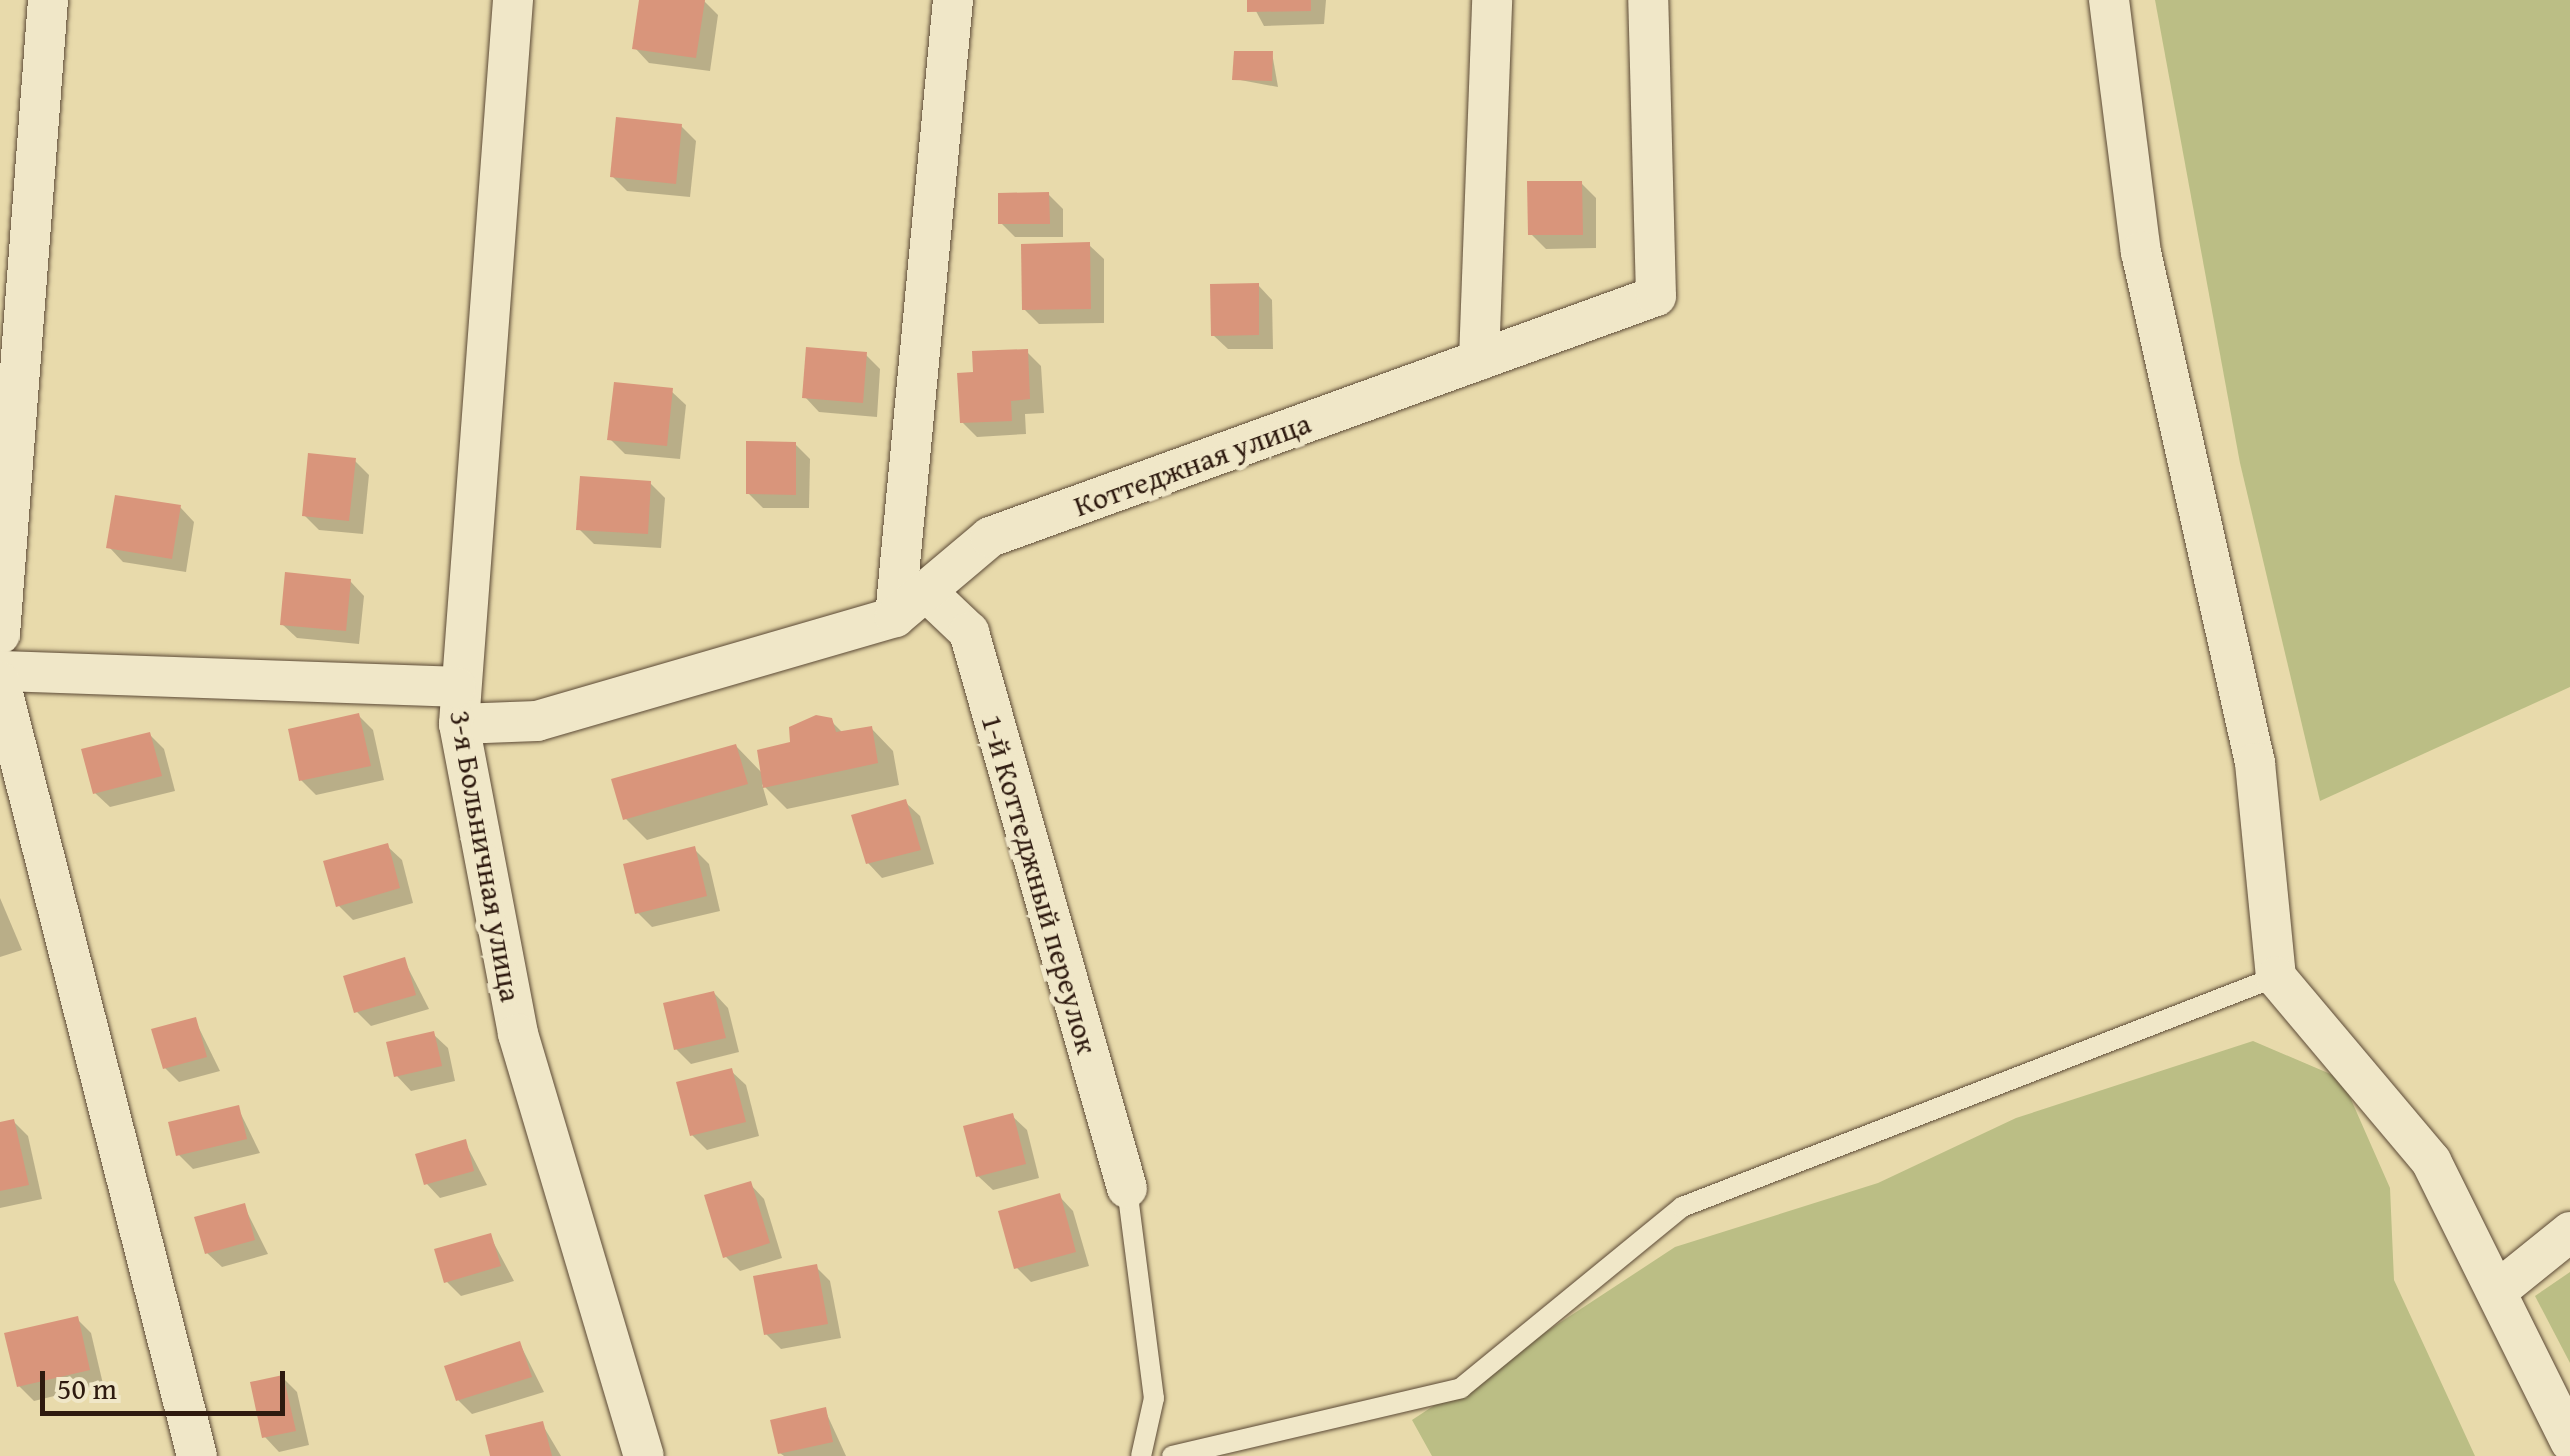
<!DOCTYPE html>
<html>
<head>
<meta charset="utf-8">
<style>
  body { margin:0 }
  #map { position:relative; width:2570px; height:1456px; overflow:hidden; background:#e8daab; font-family:"Gentium Book Plus",serif }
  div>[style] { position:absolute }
  .green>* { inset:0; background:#bbbe85 }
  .shadow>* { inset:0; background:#0003 }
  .building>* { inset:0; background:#d9957b }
  .roads { filter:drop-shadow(0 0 2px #5c4a36) drop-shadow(0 0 2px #5c4a36) }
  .lane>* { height:20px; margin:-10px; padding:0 10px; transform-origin:10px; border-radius:10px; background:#f0e7c8 }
  .street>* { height:40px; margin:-20px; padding:0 20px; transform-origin:20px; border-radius:20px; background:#f0e7c8 }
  span { translate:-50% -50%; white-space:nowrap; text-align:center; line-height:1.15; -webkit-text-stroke:10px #f0e7c8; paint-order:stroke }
  .street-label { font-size:30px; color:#2e1a0f }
  .scale { position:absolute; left:40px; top:1371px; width:245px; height:45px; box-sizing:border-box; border:5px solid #2e1a0f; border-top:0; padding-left:12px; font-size:30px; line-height:35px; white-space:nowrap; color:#2e1a0f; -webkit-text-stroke:8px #f0e7c8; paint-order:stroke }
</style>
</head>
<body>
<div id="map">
  <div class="green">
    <div style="clip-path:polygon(2155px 0,2570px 0,2570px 687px,2320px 801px,2240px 463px)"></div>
    <div style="clip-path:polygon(2253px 1041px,2342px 1079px,2390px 1188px,2394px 1280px,2475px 1456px,1432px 1456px,1412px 1420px,1675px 1247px,1878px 1183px,2016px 1118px)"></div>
    <div style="clip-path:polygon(2570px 1272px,2570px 1363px,2535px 1296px)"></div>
  </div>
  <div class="shadow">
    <div style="clip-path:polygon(642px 0,704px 1px,718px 15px,710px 71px,649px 63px,635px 48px)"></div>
    <div style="clip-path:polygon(1250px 0,1326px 0,1324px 24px,1264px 26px)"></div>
    <div style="clip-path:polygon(1272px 53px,1278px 87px,1235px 79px)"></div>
    <div style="clip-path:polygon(681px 126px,696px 141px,690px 197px,627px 191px,612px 176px)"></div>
    <div style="clip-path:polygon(1581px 183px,1596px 198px,1596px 248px,1546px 249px,1531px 234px)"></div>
    <div style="clip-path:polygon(1048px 194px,1063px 209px,1063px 237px,1015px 237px,1001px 223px)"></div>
    <div style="clip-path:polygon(1089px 245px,1104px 259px,1104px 323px,1039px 324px,1024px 309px)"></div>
    <div style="clip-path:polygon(1258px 285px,1272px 300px,1273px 349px,1228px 349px,1213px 335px)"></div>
    <div style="clip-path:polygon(1027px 352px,1041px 366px,1044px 413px,1025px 414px,1026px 434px,977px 437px,962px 422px,976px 375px)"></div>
    <div style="clip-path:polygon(866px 355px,880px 369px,877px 417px,819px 412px,805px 397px)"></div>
    <div style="clip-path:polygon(671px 391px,686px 405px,680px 459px,625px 454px,610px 439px)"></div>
    <div style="clip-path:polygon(795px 444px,810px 459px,809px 508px,763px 508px,748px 493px)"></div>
    <div style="clip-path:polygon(354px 460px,369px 475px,363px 534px,319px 530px,304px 515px)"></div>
    <div style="clip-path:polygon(650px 483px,665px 498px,661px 548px,594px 544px,579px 529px)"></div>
    <div style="clip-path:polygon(180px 507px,194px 522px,186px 572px,123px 562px,109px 547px)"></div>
    <div style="clip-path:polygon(350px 581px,364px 596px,359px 644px,297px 638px,282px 624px)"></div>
    <div style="clip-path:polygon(358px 715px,373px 730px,384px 780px,316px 795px,301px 780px)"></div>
    <div style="clip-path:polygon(831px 721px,844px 734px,871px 728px,893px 751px,899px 785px,787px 809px,762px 784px,768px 805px,647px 840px,625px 818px,736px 746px,763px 774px)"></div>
    <div style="clip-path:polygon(150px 735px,164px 749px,175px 791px,110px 807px,95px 793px)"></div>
    <div style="clip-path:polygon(905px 802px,920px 816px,934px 864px,882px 878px,868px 863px)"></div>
    <div style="clip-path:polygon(387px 846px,402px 860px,413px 903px,353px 920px,339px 906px)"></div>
    <div style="clip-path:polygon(694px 849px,709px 864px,720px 911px,652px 927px,638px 913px)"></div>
    <div style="clip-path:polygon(0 898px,22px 950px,0 957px)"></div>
    <div style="clip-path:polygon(404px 960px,429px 1009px,371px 1026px,357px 1012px)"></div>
    <div style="clip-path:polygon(714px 993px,728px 1008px,739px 1052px,691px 1064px,676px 1049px)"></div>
    <div style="clip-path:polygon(195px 1020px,220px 1071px,179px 1082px,165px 1068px)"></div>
    <div style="clip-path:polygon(433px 1034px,448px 1048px,455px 1081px,411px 1091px,397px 1076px)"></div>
    <div style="clip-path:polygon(731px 1071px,746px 1085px,759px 1136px,707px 1150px,692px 1135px)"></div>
    <div style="clip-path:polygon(238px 1108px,260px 1153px,193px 1169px,178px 1154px)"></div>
    <div style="clip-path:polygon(1012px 1116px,1027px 1130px,1039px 1178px,993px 1190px,978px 1176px)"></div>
    <div style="clip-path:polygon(13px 1121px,28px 1136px,42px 1199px,0 1208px,0 1124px)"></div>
    <div style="clip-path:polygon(465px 1142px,487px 1185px,440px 1198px,426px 1183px)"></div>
    <div style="clip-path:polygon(750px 1184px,764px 1199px,782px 1258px,740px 1271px,725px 1256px)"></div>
    <div style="clip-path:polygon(1059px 1196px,1073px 1211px,1089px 1266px,1031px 1282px,1017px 1268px)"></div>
    <div style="clip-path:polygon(244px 1206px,268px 1254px,222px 1267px,207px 1253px)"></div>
    <div style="clip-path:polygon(490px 1236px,514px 1281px,461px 1296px,447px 1282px)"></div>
    <div style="clip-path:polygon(816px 1267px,830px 1281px,841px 1338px,781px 1349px,766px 1334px)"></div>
    <div style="clip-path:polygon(77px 1319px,91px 1333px,103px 1384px,34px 1401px,19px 1386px)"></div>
    <div style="clip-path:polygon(520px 1344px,544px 1392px,472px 1414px,458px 1400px)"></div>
    <div style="clip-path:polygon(283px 1378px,297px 1392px,309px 1445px,279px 1452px,265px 1437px)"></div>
    <div style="clip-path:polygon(825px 1410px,846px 1456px,784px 1456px,780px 1453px)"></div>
    <div style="clip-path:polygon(542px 1424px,561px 1456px,493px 1456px)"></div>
  </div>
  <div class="building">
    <div style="clip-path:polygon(639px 0,705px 0,696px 58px,632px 49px)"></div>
    <div style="clip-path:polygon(1247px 0,1311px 0,1311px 11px,1247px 12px)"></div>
    <div style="clip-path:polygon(1234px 51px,1273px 51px,1272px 81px,1232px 80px)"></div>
    <div style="clip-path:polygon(616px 117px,682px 124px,676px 184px,610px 177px)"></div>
    <div style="clip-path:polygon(1527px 181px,1582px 181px,1583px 235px,1528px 235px)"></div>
    <div style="clip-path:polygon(1049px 192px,1050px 224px,998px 224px,998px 193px)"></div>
    <div style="clip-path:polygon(1090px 242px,1091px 309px,1022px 310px,1021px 244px)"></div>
    <div style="clip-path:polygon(1259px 283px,1259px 335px,1211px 336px,1210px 284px)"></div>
    <div style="clip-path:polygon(806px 347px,867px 352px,863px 403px,802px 398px)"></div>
    <div style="clip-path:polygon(1028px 349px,1030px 399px,1011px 401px,1012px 421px,960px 423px,957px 373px,973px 372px,972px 351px)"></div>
    <div style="clip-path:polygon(614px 382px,673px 388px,667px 446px,607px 440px)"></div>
    <div style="clip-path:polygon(746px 441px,796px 442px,796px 495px,746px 494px)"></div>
    <div style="clip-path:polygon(308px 453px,356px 458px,349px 521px,302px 516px)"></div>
    <div style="clip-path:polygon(580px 476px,651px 481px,648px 534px,576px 530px)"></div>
    <div style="clip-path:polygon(115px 495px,181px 505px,172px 559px,106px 548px)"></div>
    <div style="clip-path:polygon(285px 572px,351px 579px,346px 631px,280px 625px)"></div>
    <div style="clip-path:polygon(359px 713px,371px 766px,299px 781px,288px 729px)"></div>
    <div style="clip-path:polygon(816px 715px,832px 718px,836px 732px,872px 726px,878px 763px,763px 788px,757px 750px,790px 742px,789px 727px)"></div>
    <div style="clip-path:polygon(150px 732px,162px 776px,93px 794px,81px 749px)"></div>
    <div style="clip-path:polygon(736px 744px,748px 784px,623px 820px,611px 779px)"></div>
    <div style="clip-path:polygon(906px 799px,921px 850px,866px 864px,851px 815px)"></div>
    <div style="clip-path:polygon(388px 843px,400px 888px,336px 907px,323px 861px)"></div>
    <div style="clip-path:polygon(695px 846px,707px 896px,635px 914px,623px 864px)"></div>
    <div style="clip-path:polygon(405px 957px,416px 995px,354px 1013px,343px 976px)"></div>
    <div style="clip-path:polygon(714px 991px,726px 1038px,674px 1050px,663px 1003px)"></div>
    <div style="clip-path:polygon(196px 1017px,207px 1057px,163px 1069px,151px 1029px)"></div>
    <div style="clip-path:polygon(434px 1031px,442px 1066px,394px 1077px,386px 1042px)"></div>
    <div style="clip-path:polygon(732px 1068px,746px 1122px,690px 1136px,676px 1082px)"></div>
    <div style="clip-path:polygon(239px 1105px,247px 1139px,176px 1156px,168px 1122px)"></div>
    <div style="clip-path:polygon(1013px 1113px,1026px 1164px,976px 1177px,963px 1126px)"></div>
    <div style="clip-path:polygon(14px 1119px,29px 1185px,0 1191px,0 1122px)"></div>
    <div style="clip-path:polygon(466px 1139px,474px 1171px,424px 1185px,415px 1154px)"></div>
    <div style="clip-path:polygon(751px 1181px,770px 1243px,723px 1258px,704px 1195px)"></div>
    <div style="clip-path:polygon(1060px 1193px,1076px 1252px,1014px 1269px,998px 1211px)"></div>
    <div style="clip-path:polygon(245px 1203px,255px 1240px,205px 1254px,194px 1217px)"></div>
    <div style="clip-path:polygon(491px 1233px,501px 1266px,444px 1283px,434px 1249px)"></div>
    <div style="clip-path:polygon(817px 1264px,828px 1324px,764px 1335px,753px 1276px)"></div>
    <div style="clip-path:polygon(78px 1316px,90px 1370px,17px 1387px,4px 1333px)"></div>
    <div style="clip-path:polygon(520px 1341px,532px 1377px,456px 1401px,444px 1366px)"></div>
    <div style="clip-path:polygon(283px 1375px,296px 1431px,262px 1438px,250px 1382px)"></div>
    <div style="clip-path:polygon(826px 1407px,833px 1442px,778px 1454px,770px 1420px)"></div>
    <div style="clip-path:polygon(543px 1421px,552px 1456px,490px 1456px,485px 1435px)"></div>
  </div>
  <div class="roads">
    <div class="lane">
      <div style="left:1127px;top:1188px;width:212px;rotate:82.7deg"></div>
      <div style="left:1154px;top:1398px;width:59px;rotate:102.6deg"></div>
      <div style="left:1172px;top:1456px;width:297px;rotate:-13.2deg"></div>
      <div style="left:1461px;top:1388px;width:286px;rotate:-39.3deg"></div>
      <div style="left:1682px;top:1207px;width:637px;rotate:-21.17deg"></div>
    </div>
    <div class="street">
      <div style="left:513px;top:0;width:726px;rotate:94.27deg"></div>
      <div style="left:459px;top:724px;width:316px;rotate:79.2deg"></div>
      <div style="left:518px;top:1034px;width:440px;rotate:73.4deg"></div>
      <div style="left:2109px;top:0;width:254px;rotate:82.8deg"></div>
      <div style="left:2141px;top:252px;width:524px;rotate:77.42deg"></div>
      <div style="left:2255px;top:763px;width:215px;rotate:84.4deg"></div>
      <div style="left:2276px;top:977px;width:241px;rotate:49.9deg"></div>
      <div style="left:2431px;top:1161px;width:313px;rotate:63.6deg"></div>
      <div style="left:1479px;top:360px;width:360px;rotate:-87.9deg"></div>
      <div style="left:930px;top:595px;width:54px;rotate:43.5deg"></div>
      <div style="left:969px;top:632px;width:578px;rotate:74.14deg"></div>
      <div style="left:895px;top:617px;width:620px;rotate:-84.63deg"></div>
      <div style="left:0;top:634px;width:636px;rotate:-85.67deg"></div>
      <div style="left:0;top:671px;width:456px;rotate:2deg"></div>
      <div style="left:0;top:682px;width:799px;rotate:75.72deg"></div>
      <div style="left:459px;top:724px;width:78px;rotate:-2.2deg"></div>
      <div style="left:537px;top:721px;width:373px;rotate:-16.2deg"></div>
      <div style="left:895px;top:617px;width:124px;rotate:-40.1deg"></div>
      <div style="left:990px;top:537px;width:708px;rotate:-19.89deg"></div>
      <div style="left:1656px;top:296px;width:296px;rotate:-91.5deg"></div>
      <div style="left:2497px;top:1291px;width:94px;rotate:-38.9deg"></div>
    </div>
  </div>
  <div class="street-label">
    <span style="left:1192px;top:464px;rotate:-20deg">Коттеджная улица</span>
    <span style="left:486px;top:856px;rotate:80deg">3-я Больничная улица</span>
    <span style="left:1040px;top:884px;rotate:74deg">1-й Коттеджный переулок</span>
  </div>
  <div class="scale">50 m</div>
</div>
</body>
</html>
